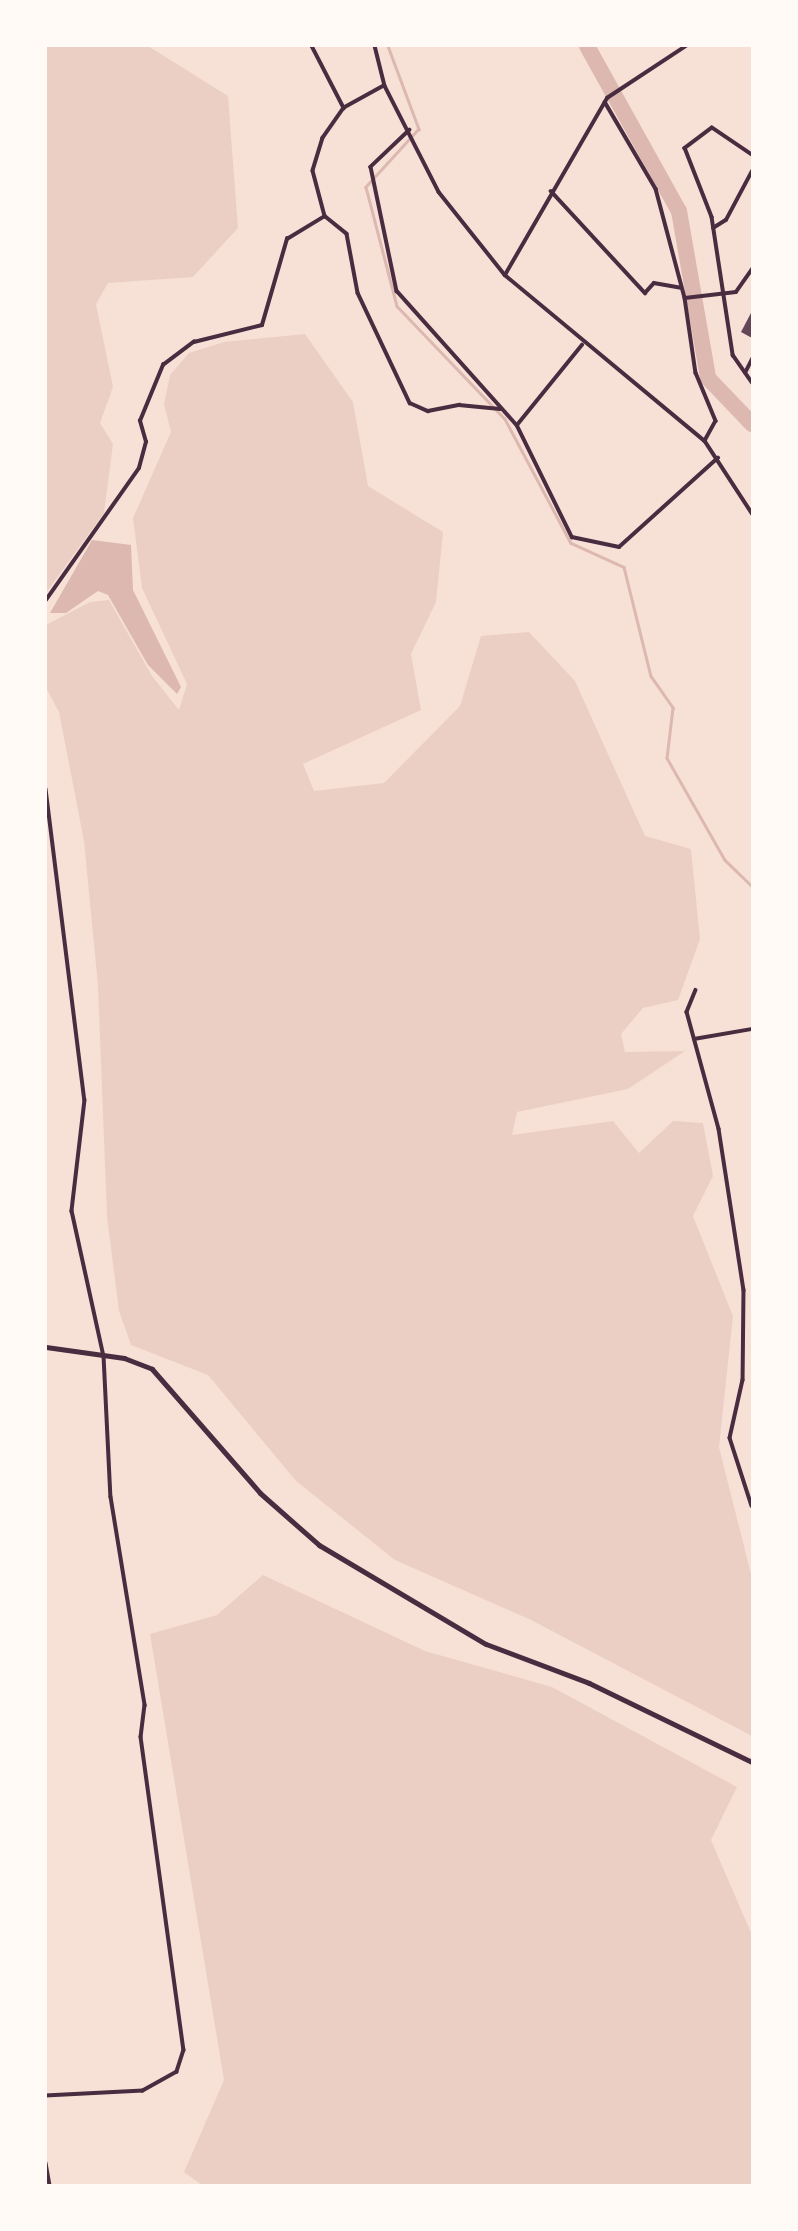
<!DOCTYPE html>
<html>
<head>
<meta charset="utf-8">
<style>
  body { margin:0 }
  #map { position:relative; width:798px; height:2231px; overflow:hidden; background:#f7e1d7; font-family:"Nunito Sans",sans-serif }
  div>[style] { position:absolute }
  .green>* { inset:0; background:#ebcfc5 }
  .water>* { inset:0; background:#dcb8b0 }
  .stream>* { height:2.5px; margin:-1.25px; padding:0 1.25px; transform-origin:1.25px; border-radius:1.25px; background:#dcb8b0 }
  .river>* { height:16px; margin:-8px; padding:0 8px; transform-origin:8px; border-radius:8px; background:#dcb8b0 }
  .building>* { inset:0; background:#644757 }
  .minor>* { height:3.5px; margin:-1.75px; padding:0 1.75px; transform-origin:1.75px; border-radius:1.75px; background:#4a2c40 }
  .tertiary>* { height:5px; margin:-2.5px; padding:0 2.5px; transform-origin:2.5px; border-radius:2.5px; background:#4a2c40 }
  span { translate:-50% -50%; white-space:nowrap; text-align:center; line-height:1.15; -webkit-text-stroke:6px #fffaf5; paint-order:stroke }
  .frame { position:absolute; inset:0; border:47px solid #fffaf5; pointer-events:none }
</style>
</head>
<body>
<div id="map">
  <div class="green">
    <div style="clip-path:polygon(46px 46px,148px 46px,228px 96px,238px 228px,193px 277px,108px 283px,96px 304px,113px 387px,100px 423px,113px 444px,104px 513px,46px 593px)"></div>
    <div style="clip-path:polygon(305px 334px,353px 402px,368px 486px,443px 532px,436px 602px,411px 654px,421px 710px,303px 764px,314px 791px,384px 783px,460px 706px,481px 636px,529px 632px,575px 681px,645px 836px,691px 849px,700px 939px,678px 1000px,643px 1008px,621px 1034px,625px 1052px,685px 1051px,628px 1089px,517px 1112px,512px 1135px,613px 1121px,639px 1153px,673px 1121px,703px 1123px,713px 1176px,693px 1216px,733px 1316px,719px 1447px,752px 1578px,752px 1736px,531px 1620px,395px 1560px,296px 1481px,208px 1375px,131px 1345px,119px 1311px,107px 1217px,98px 986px,84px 841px,59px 712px,46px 688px,46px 625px,90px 602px,109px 600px,152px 676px,179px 710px,187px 684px,142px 588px,133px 518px,171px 432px,164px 404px,170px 375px,189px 353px,224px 342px)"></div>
    <div style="clip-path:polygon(263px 1575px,425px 1651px,552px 1687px,737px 1787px,711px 1840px,752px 1935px,752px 2185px,203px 2186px,184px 2172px,224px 2080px,150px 1634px,217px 1615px)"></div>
  </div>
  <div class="water">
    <div style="clip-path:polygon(92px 540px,131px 545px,133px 590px,181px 687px,177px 694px,148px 665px,108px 595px,98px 591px,66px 613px,50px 613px)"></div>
  </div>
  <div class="stream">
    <div style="left:388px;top:46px;width:89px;rotate:69.5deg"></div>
    <div style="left:419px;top:129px;width:79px;rotate:132.4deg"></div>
    <div style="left:366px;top:187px;width:123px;rotate:75.4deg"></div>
    <div style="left:397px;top:306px;width:156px;rotate:46.3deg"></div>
    <div style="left:505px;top:419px;width:140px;rotate:62deg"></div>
    <div style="left:571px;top:543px;width:58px;rotate:24.4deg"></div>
    <div style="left:624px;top:567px;width:112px;rotate:76.1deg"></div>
    <div style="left:651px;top:676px;width:39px;rotate:55deg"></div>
    <div style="left:673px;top:708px;width:50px;rotate:96.8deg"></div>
    <div style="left:667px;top:758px;width:117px;rotate:60.4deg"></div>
    <div style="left:725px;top:860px;width:37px;rotate:44deg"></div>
  </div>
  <div class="river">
    <div style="left:587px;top:46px;width:189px;rotate:60.9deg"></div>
    <div style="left:679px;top:211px;width:169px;rotate:80.1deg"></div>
    <div style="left:708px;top:378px;width:64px;rotate:46.3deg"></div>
  </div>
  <div class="building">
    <div style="clip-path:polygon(752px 311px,752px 338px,741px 332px)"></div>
  </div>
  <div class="minor">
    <div style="left:312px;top:46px;width:70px;rotate:62.7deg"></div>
    <div style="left:375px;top:46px;width:41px;rotate:76deg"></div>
    <div style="left:385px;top:86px;width:119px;rotate:63deg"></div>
    <div style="left:439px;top:192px;width:106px;rotate:51.5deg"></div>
    <div style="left:505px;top:275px;width:260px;rotate:39.7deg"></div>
    <div style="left:705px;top:441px;width:86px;rotate:56.9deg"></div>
    <div style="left:384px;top:86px;width:46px;rotate:151.2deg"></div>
    <div style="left:344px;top:108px;width:37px;rotate:125deg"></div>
    <div style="left:323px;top:138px;width:34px;rotate:107deg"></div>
    <div style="left:313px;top:171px;width:47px;rotate:75.1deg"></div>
    <div style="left:325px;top:216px;width:28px;rotate:39deg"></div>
    <div style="left:347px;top:234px;width:60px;rotate:79.4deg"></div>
    <div style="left:358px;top:293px;width:122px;rotate:64.7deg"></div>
    <div style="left:410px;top:403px;width:20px;rotate:24deg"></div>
    <div style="left:428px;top:411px;width:32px;rotate:-11deg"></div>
    <div style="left:459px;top:405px;width:41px;rotate:5.6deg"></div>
    <div style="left:605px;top:102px;width:101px;rotate:59.6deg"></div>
    <div style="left:656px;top:189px;width:113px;rotate:75.1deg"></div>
    <div style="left:685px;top:298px;width:76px;rotate:81.7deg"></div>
    <div style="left:696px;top:373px;width:52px;rotate:67.4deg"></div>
    <div style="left:716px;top:421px;width:23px;rotate:119deg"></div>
    <div style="left:410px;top:130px;width:54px;rotate:136.5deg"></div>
    <div style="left:371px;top:167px;width:127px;rotate:78.2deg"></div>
    <div style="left:397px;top:291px;width:180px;rotate:48.2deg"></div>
    <div style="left:517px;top:425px;width:125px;rotate:63.8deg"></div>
    <div style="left:572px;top:537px;width:48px;rotate:12deg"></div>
    <div style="left:619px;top:547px;width:133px;rotate:-42deg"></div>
    <div style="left:752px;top:155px;width:48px;rotate:-146deg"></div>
    <div style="left:712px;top:128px;width:34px;rotate:143deg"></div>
    <div style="left:685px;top:148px;width:74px;rotate:68.6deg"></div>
    <div style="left:712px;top:217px;width:140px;rotate:81.3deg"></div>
    <div style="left:733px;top:355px;width:33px;rotate:55deg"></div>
    <div style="left:551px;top:191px;width:139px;rotate:47.3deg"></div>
    <div style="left:645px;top:293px;width:13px;rotate:-48deg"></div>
    <div style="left:654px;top:283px;width:27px;rotate:10deg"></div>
    <div style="left:713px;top:228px;width:15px;rotate:-32deg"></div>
    <div style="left:726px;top:220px;width:55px;rotate:-62deg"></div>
    <div style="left:505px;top:275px;width:204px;rotate:-60deg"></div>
    <div style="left:607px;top:98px;width:95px;rotate:-33.4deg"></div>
    <div style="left:685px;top:298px;width:51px;rotate:-6.7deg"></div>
    <div style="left:736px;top:292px;width:28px;rotate:-55deg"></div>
    <div style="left:745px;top:373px;width:16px;rotate:-63deg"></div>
    <div style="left:517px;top:425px;width:103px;rotate:-50.9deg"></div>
    <div style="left:46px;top:600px;width:161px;rotate:-54.8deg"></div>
    <div style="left:139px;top:468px;width:27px;rotate:-75deg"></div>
    <div style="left:146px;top:442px;width:22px;rotate:-106deg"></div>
    <div style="left:140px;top:421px;width:61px;rotate:-67.7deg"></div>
    <div style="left:163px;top:365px;width:39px;rotate:-37deg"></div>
    <div style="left:194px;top:342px;width:70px;rotate:-14deg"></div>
    <div style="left:262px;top:325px;width:90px;rotate:-73.8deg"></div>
    <div style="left:287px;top:239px;width:44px;rotate:-31.2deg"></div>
    <div style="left:46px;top:789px;width:313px;rotate:82.9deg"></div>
    <div style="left:85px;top:1100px;width:112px;rotate:96.7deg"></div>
    <div style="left:72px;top:1211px;width:148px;rotate:77.6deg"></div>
    <div style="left:104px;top:1356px;width:141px;rotate:87.2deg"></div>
    <div style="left:111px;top:1497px;width:211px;rotate:80.7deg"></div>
    <div style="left:145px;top:1705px;width:32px;rotate:97deg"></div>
    <div style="left:141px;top:1737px;width:316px;rotate:82.2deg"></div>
    <div style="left:184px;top:2050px;width:23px;rotate:108deg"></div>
    <div style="left:177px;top:2072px;width:39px;rotate:151deg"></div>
    <div style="left:143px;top:2091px;width:97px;rotate:177deg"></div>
    <div style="left:696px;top:990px;width:24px;rotate:112deg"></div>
    <div style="left:687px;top:1012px;width:121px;rotate:74.7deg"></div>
    <div style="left:719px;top:1129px;width:163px;rotate:81.2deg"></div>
    <div style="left:744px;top:1290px;width:90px;rotate:90.6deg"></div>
    <div style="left:743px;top:1380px;width:59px;rotate:102.6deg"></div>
    <div style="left:730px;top:1438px;width:71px;rotate:72.1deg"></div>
    <div style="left:694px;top:1039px;width:59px;rotate:-9.8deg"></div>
    <div style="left:46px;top:2163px;width:23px;rotate:80deg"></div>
  </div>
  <div class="tertiary">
    <div style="left:46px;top:1347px;width:79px;rotate:8deg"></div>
    <div style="left:124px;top:1358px;width:30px;rotate:21deg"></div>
    <div style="left:152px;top:1369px;width:164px;rotate:48.9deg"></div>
    <div style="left:260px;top:1493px;width:79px;rotate:41.4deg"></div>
    <div style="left:319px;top:1545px;width:194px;rotate:30.7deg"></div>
    <div style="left:486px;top:1644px;width:110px;rotate:20.7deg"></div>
    <div style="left:589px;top:1683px;width:181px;rotate:25.9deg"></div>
  </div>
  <div class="frame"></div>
</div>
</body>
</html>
